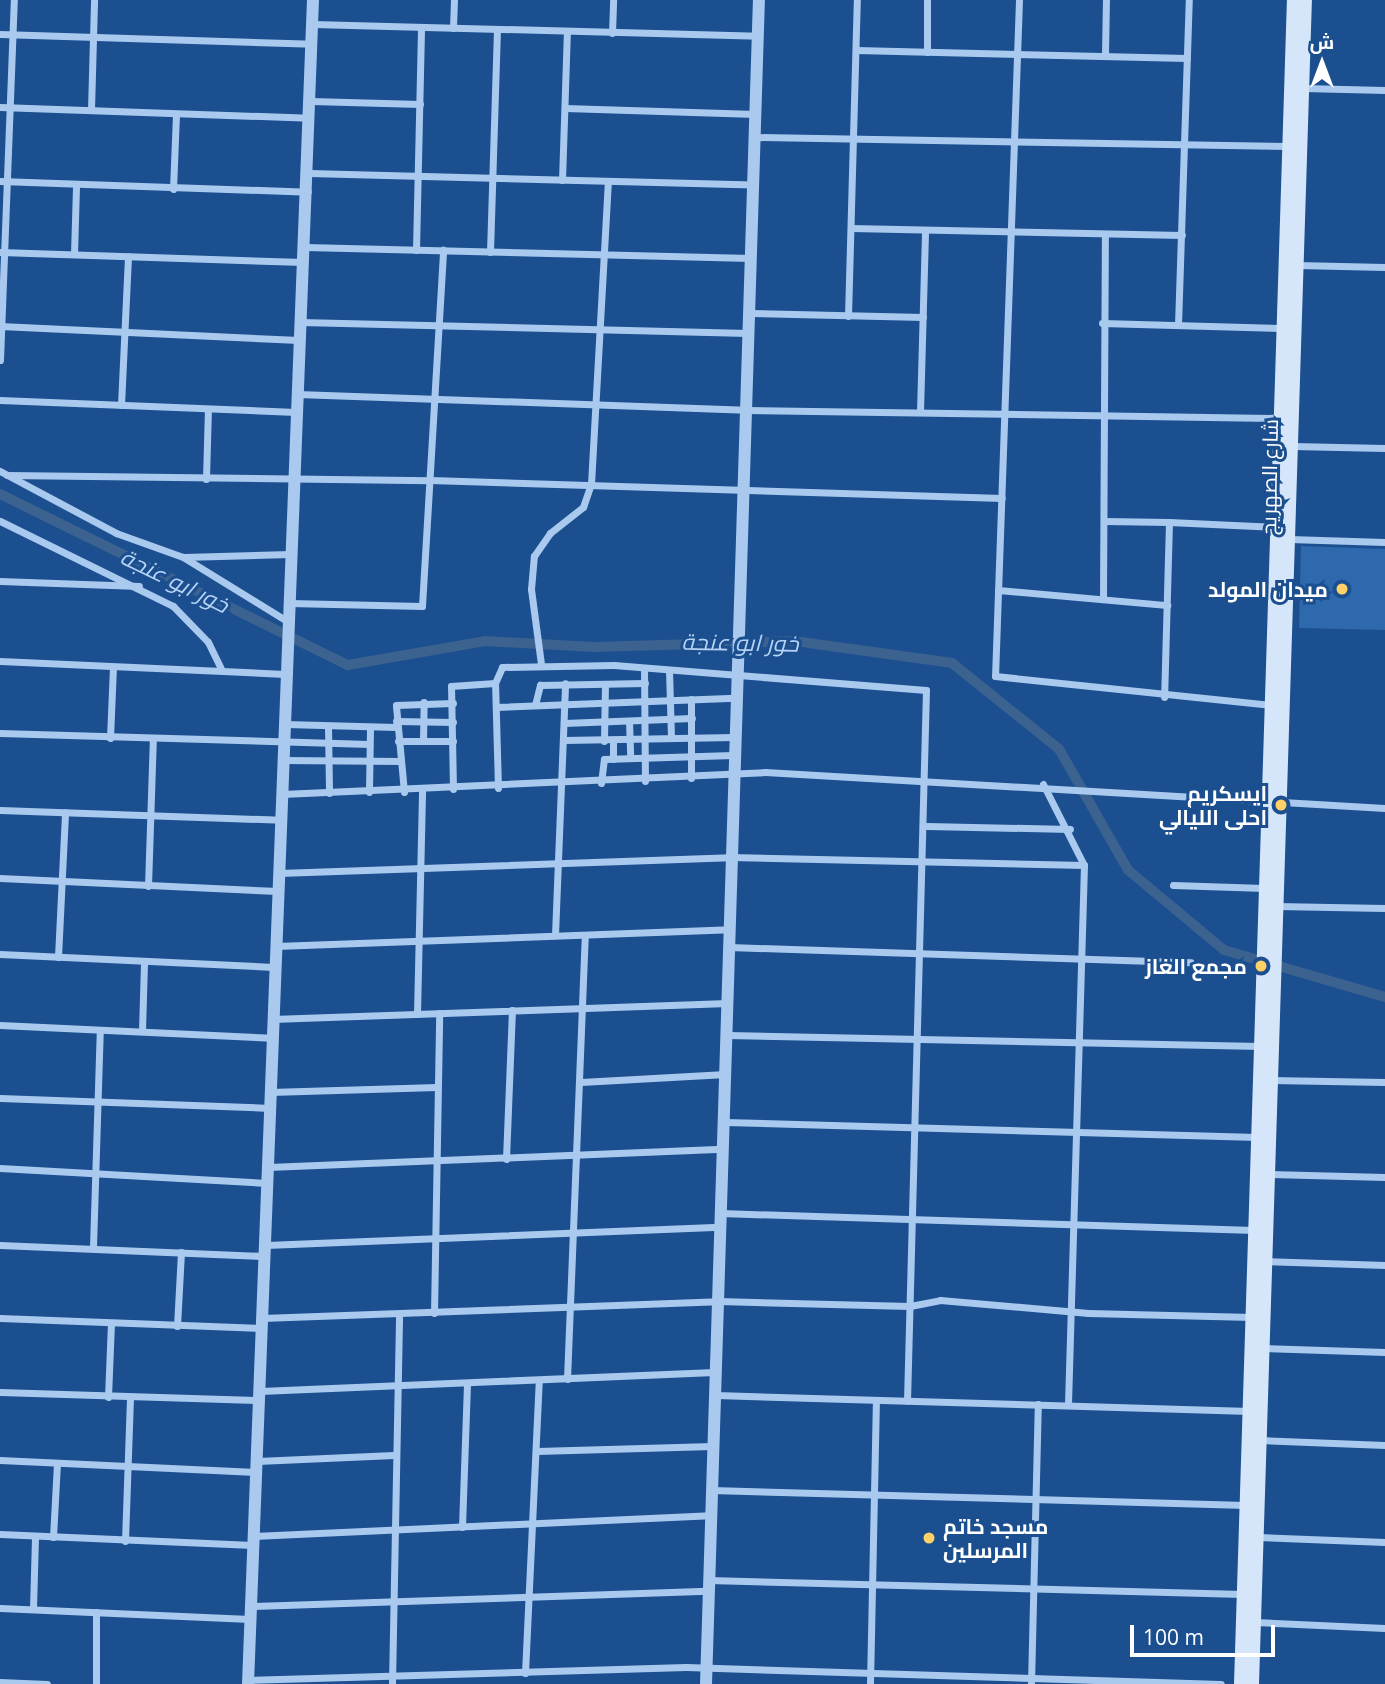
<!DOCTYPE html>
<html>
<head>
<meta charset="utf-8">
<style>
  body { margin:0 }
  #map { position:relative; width:1385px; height:1684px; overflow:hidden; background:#1b4f8f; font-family:"Open Sans",Cairo,sans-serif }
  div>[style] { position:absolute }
  .green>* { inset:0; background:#2e69ad }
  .canal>* { height:10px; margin:-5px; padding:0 5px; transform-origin:5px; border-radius:5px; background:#3c6290 }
  .minor>* { height:7px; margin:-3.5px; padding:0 3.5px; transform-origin:3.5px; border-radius:3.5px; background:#a9c9ee }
  .tertiary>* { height:12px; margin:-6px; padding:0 6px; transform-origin:6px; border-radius:6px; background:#a9c9ee }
  .secondary>* { height:14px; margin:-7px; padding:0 7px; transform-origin:7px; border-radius:7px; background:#d6e6fa }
  .dots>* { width:19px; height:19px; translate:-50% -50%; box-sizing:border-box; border:4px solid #1b4f8f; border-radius:50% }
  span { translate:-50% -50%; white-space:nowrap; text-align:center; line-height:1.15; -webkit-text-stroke:6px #1b4f8f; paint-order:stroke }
  .street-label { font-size:21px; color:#fff }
  .poi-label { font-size:21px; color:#fff; font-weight:700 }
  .right { translate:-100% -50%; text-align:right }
  .left { translate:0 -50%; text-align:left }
  .water-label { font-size:23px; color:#b5d3f5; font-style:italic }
  .north { position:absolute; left:1287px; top:28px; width:70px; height:70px; -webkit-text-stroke:5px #1b4f8f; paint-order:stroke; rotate:0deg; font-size:19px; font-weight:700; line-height:28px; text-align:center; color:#fff }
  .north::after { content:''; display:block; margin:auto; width:24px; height:32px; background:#fff; clip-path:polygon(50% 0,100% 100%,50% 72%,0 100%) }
  .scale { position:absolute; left:1130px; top:1625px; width:145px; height:32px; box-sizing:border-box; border:4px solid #fff; border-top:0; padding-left:9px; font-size:21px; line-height:24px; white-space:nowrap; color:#fff; -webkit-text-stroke:5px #1b4f8f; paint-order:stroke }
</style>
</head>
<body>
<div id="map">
  <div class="green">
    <div style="clip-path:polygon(1301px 546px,1385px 549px,1385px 630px,1299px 628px)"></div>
  </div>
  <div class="canal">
    <div style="left:0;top:494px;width:388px;rotate:26.2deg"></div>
    <div style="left:348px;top:665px;width:139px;rotate:-9.9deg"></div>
    <div style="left:485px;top:641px;width:109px;rotate:3.2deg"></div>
    <div style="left:594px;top:647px;width:200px;rotate:-1.7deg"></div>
    <div style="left:794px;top:641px;width:160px;rotate:7.9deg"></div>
    <div style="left:952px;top:663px;width:137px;rotate:38.8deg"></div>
    <div style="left:1059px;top:749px;width:139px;rotate:60.3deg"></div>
    <div style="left:1128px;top:870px;width:125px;rotate:39.8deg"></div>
    <div style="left:1224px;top:950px;width:168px;rotate:16.3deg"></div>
  </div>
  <div class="minor">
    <div style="left:1019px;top:0;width:676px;rotate:92.03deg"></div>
    <div style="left:995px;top:676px;width:279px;rotate:6deg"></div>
    <div style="left:313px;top:24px;width:445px;rotate:1.5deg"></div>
    <div style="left:453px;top:28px;width:28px;rotate:-88deg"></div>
    <div style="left:612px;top:33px;width:33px;rotate:-88deg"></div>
    <div style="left:0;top:34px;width:312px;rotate:1.8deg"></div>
    <div style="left:856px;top:50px;width:331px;rotate:1.4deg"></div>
    <div style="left:927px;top:52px;width:52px;rotate:-90deg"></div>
    <div style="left:1105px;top:55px;width:55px;rotate:-89deg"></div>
    <div style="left:1303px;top:88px;width:82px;rotate:1.4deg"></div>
    <div style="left:311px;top:101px;width:109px;rotate:1.6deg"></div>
    <div style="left:0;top:107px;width:309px;rotate:2deg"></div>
    <div style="left:565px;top:108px;width:191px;rotate:1.8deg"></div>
    <div style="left:91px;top:110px;width:110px;rotate:-88.4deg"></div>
    <div style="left:755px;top:137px;width:534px;rotate:0.97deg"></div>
    <div style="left:309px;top:173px;width:444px;rotate:1.5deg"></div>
    <div style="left:562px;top:180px;width:148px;rotate:-88.1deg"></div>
    <div style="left:0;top:181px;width:308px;rotate:2deg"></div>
    <div style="left:173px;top:189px;width:74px;rotate:-87.7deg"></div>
    <div style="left:851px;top:228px;width:331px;rotate:1.2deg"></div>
    <div style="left:305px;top:247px;width:446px;rotate:1.4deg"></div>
    <div style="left:416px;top:250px;width:222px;rotate:-88.7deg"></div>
    <div style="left:0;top:252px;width:304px;rotate:1.9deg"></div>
    <div style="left:490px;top:252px;width:223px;rotate:-88.2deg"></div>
    <div style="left:74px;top:254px;width:69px;rotate:-88.3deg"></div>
    <div style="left:1297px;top:265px;width:88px;rotate:1.3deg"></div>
    <div style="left:749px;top:313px;width:174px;rotate:1.3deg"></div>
    <div style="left:848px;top:316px;width:316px;rotate:-88.4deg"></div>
    <div style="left:300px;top:322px;width:448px;rotate:1.4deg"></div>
    <div style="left:1102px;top:323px;width:181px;rotate:1.6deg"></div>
    <div style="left:1178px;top:325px;width:325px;rotate:-88.1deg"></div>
    <div style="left:0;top:326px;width:299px;rotate:2.7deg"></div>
    <div style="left:0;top:360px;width:360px;rotate:-87.8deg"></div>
    <div style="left:297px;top:394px;width:448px;rotate:2deg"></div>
    <div style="left:745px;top:410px;width:536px;rotate:0.86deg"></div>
    <div style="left:0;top:400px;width:296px;rotate:2.3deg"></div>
    <div style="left:121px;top:405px;width:149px;rotate:-87.3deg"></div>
    <div style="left:920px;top:412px;width:182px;rotate:-88.4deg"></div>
    <div style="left:1292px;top:446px;width:93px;rotate:1.2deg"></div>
    <div style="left:0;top:471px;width:132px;rotate:28.1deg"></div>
    <div style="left:116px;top:533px;width:71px;rotate:19.7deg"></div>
    <div style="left:183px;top:557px;width:122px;rotate:31.6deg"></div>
    <div style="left:7px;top:475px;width:423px;rotate:0.7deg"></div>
    <div style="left:430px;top:480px;width:572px;rotate:1.8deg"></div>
    <div style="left:206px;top:479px;width:70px;rotate:-88.4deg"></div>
    <div style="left:0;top:521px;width:193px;rotate:26.2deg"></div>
    <div style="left:173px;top:606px;width:50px;rotate:45.8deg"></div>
    <div style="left:208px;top:642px;width:32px;rotate:64deg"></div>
    <div style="left:1104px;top:521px;width:65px;rotate:0.9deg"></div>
    <div style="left:1169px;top:522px;width:175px;rotate:91.6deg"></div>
    <div style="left:1169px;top:522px;width:108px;rotate:2.7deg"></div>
    <div style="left:1289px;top:539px;width:96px;rotate:1.8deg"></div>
    <div style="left:184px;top:557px;width:106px;rotate:-1.6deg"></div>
    <div style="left:0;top:581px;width:139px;rotate:2.1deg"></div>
    <div style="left:998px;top:590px;width:170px;rotate:5.1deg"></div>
    <div style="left:1103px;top:599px;width:365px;rotate:-89.7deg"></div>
    <div style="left:289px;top:603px;width:133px;rotate:1.3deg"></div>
    <div style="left:422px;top:606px;width:357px;rotate:-86.6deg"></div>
    <div style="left:0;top:661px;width:285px;rotate:2.6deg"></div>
    <div style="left:541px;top:664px;width:76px;rotate:-97.6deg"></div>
    <div style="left:531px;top:589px;width:33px;rotate:-85deg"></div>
    <div style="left:534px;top:556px;width:28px;rotate:-55deg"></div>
    <div style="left:550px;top:533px;width:42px;rotate:-38.2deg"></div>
    <div style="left:583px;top:507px;width:24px;rotate:-71deg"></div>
    <div style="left:591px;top:484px;width:303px;rotate:-86.8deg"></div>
    <div style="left:644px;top:668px;width:113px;rotate:89.5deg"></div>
    <div style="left:669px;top:670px;width:68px;rotate:88.3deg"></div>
    <div style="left:535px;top:705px;width:21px;rotate:-76deg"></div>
    <div style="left:540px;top:685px;width:105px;rotate:-1.1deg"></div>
    <div style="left:496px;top:707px;width:239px;rotate:-2.2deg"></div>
    <div style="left:396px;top:721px;width:57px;rotate:1deg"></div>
    <div style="left:629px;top:721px;width:37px;rotate:88deg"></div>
    <div style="left:564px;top:723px;width:128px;rotate:-2.2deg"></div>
    <div style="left:285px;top:724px;width:111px;rotate:1.5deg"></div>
    <div style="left:328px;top:726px;width:67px;rotate:89.1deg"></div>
    <div style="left:0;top:733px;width:369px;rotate:1.7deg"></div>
    <div style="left:110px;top:738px;width:71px;rotate:-87.6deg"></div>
    <div style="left:564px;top:740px;width:170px;rotate:-1deg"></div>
    <div style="left:613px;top:740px;width:19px;rotate:90deg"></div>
    <div style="left:398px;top:741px;width:55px"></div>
    <div style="left:423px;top:741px;width:39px;rotate:-89deg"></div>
    <div style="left:604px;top:741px;width:57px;rotate:-89deg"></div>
    <div style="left:283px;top:760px;width:118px;rotate:0.5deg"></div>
    <div style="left:691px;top:778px;width:79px;rotate:-90deg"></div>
    <div style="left:601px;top:783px;width:24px;rotate:-83deg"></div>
    <div style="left:604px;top:759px;width:129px;rotate:-1.8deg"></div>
    <div style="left:1043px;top:784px;width:91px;rotate:63.2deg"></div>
    <div style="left:1084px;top:865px;width:540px;rotate:91.7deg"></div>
    <div style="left:498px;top:788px;width:105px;rotate:-91.6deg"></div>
    <div style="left:495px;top:683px;width:17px;rotate:-66deg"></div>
    <div style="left:502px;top:667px;width:112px;rotate:-1deg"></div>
    <div style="left:614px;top:665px;width:313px;rotate:4.6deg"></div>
    <div style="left:926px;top:690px;width:711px;rotate:91.53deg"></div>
    <div style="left:453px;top:789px;width:103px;rotate:-91.1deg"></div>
    <div style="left:451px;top:686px;width:44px;rotate:-3.9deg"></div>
    <div style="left:369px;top:792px;width:65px;rotate:-89.1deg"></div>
    <div style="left:404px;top:792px;width:87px;rotate:-95.3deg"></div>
    <div style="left:396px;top:705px;width:57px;rotate:-2deg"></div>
    <div style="left:282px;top:794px;width:484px;rotate:-2.6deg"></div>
    <div style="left:765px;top:772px;width:621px;rotate:3.32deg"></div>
    <div style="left:0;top:810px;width:281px;rotate:2deg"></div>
    <div style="left:927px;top:826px;width:143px;rotate:1.2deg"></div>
    <div style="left:279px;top:873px;width:451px;rotate:-2deg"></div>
    <div style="left:730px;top:857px;width:354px;rotate:1.3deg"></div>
    <div style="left:0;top:878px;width:278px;rotate:2.7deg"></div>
    <div style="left:1173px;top:885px;width:91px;rotate:1.9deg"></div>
    <div style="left:148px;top:886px;width:147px;rotate:-88.1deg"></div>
    <div style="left:1276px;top:906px;width:109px;rotate:1.1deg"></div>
    <div style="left:555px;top:935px;width:252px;rotate:-87.7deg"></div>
    <div style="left:276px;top:946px;width:454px;rotate:-2.1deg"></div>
    <div style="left:729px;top:947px;width:462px;rotate:1.9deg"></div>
    <div style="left:0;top:954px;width:274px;rotate:2.7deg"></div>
    <div style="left:58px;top:957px;width:145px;rotate:-87.2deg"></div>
    <div style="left:417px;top:1014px;width:223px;rotate:-88.7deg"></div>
    <div style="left:272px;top:1019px;width:456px;rotate:-2deg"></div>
    <div style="left:0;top:1025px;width:272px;rotate:2.7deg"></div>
    <div style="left:142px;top:1031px;width:69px;rotate:-88.3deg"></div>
    <div style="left:727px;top:1035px;width:533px;rotate:1.18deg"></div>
    <div style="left:1270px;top:1080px;width:115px;rotate:1deg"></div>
    <div style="left:581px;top:1082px;width:145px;rotate:-3.2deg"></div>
    <div style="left:270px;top:1092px;width:167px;rotate:-1.7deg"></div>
    <div style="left:0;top:1098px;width:270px;rotate:2.1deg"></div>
    <div style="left:725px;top:1122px;width:532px;rotate:1.62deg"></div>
    <div style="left:506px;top:1159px;width:149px;rotate:-87.7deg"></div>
    <div style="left:268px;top:1167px;width:455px;rotate:-2.3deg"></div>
    <div style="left:0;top:1168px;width:268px;rotate:3.2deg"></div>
    <div style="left:1268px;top:1174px;width:117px;rotate:1.5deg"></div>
    <div style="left:720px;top:1213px;width:534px;rotate:1.82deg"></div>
    <div style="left:0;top:1245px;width:265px;rotate:2.4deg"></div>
    <div style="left:266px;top:1245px;width:454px;rotate:-2.3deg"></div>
    <div style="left:93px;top:1247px;width:217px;rotate:-88.2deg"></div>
    <div style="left:1265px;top:1261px;width:120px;rotate:1.9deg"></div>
    <div style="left:434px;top:1313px;width:300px;rotate:-89deg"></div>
    <div style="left:0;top:1318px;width:262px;rotate:2.2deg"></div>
    <div style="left:262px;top:1318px;width:456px;rotate:-2.1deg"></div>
    <div style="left:718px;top:1301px;width:192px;rotate:1.5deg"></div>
    <div style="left:910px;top:1306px;width:31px;rotate:-11deg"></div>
    <div style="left:940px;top:1300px;width:149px;rotate:5deg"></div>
    <div style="left:1088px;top:1313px;width:164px;rotate:1.4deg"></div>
    <div style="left:177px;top:1326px;width:74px;rotate:-86.9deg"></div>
    <div style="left:1263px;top:1348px;width:122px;rotate:1.9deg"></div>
    <div style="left:567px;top:1379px;width:444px;rotate:-87.7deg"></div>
    <div style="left:260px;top:1391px;width:455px;rotate:-2.4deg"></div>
    <div style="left:0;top:1392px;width:260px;rotate:1.8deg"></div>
    <div style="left:715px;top:1395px;width:535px;rotate:1.71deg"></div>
    <div style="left:108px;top:1397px;width:74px;rotate:-87.7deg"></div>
    <div style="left:1260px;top:1440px;width:125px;rotate:2.3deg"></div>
    <div style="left:537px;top:1451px;width:175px;rotate:-1.6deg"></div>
    <div style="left:0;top:1460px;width:257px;rotate:2.7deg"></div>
    <div style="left:257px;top:1461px;width:137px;rotate:-2.5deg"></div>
    <div style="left:711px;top:1490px;width:535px;rotate:1.61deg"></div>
    <div style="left:462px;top:1527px;width:144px;rotate:-88deg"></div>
    <div style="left:0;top:1534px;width:253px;rotate:2.5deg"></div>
    <div style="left:253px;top:1536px;width:457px;rotate:-2.6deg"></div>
    <div style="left:53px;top:1537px;width:74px;rotate:-86.9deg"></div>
    <div style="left:1257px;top:1537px;width:128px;rotate:2.2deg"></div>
    <div style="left:125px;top:1541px;width:143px;rotate:-88deg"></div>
    <div style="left:708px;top:1580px;width:535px;rotate:1.5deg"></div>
    <div style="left:250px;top:1606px;width:458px;rotate:-1.9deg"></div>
    <div style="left:0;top:1608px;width:250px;rotate:2.5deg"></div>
    <div style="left:33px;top:1609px;width:73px;rotate:-88.4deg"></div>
    <div style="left:1255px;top:1622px;width:130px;rotate:2.6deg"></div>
    <div style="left:525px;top:1673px;width:292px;rotate:-87.3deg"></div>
    <div style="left:248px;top:1680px;width:438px;rotate:-1.7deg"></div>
    <div style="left:686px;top:1667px;width:535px;rotate:1.82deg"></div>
    <div style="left:0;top:1682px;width:47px;rotate:2.4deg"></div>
    <div style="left:96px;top:1684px;width:72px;rotate:-90deg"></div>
    <div style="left:392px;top:1684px;width:370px;rotate:-88.9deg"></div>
    <div style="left:870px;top:1684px;width:283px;rotate:-88.8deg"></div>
    <div style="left:1031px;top:1684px;width:280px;rotate:-88.6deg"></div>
  </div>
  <div class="tertiary">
    <div style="left:248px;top:1684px;width:1685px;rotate:-87.79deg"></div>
    <div style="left:706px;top:1684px;width:1685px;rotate:-88.2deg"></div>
  </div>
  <div class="secondary">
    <div style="left:1241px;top:1684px;width:1685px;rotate:-88.2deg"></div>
    <div style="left:1252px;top:1684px;width:1685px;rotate:-88.2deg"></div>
  </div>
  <div class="dots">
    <div style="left:1342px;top:589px;background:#ffd166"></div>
    <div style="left:1281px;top:805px;background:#ffd166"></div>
    <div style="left:1261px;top:966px;background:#ffd166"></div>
    <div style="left:929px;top:1538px;background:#ffd166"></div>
  </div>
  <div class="street-label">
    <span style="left:1269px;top:477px;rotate:-89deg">شارع الصهريج</span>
  </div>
  <div class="poi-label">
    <span class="right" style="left:1328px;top:589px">ميدان المولد</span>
    <span class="right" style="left:1267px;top:805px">ايسكريم<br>احلى الليالي</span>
    <span class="right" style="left:1247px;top:966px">مجمع الغاز</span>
    <span class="left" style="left:943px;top:1538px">مسجد خاتم<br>المرسلين</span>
  </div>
  <div class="water-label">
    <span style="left:175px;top:580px;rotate:26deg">خور ابو عنجة</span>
    <span style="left:740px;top:642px;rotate:1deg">خور ابو عنجة</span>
  </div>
  <div class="north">ش</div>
  <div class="scale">100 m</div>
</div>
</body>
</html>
